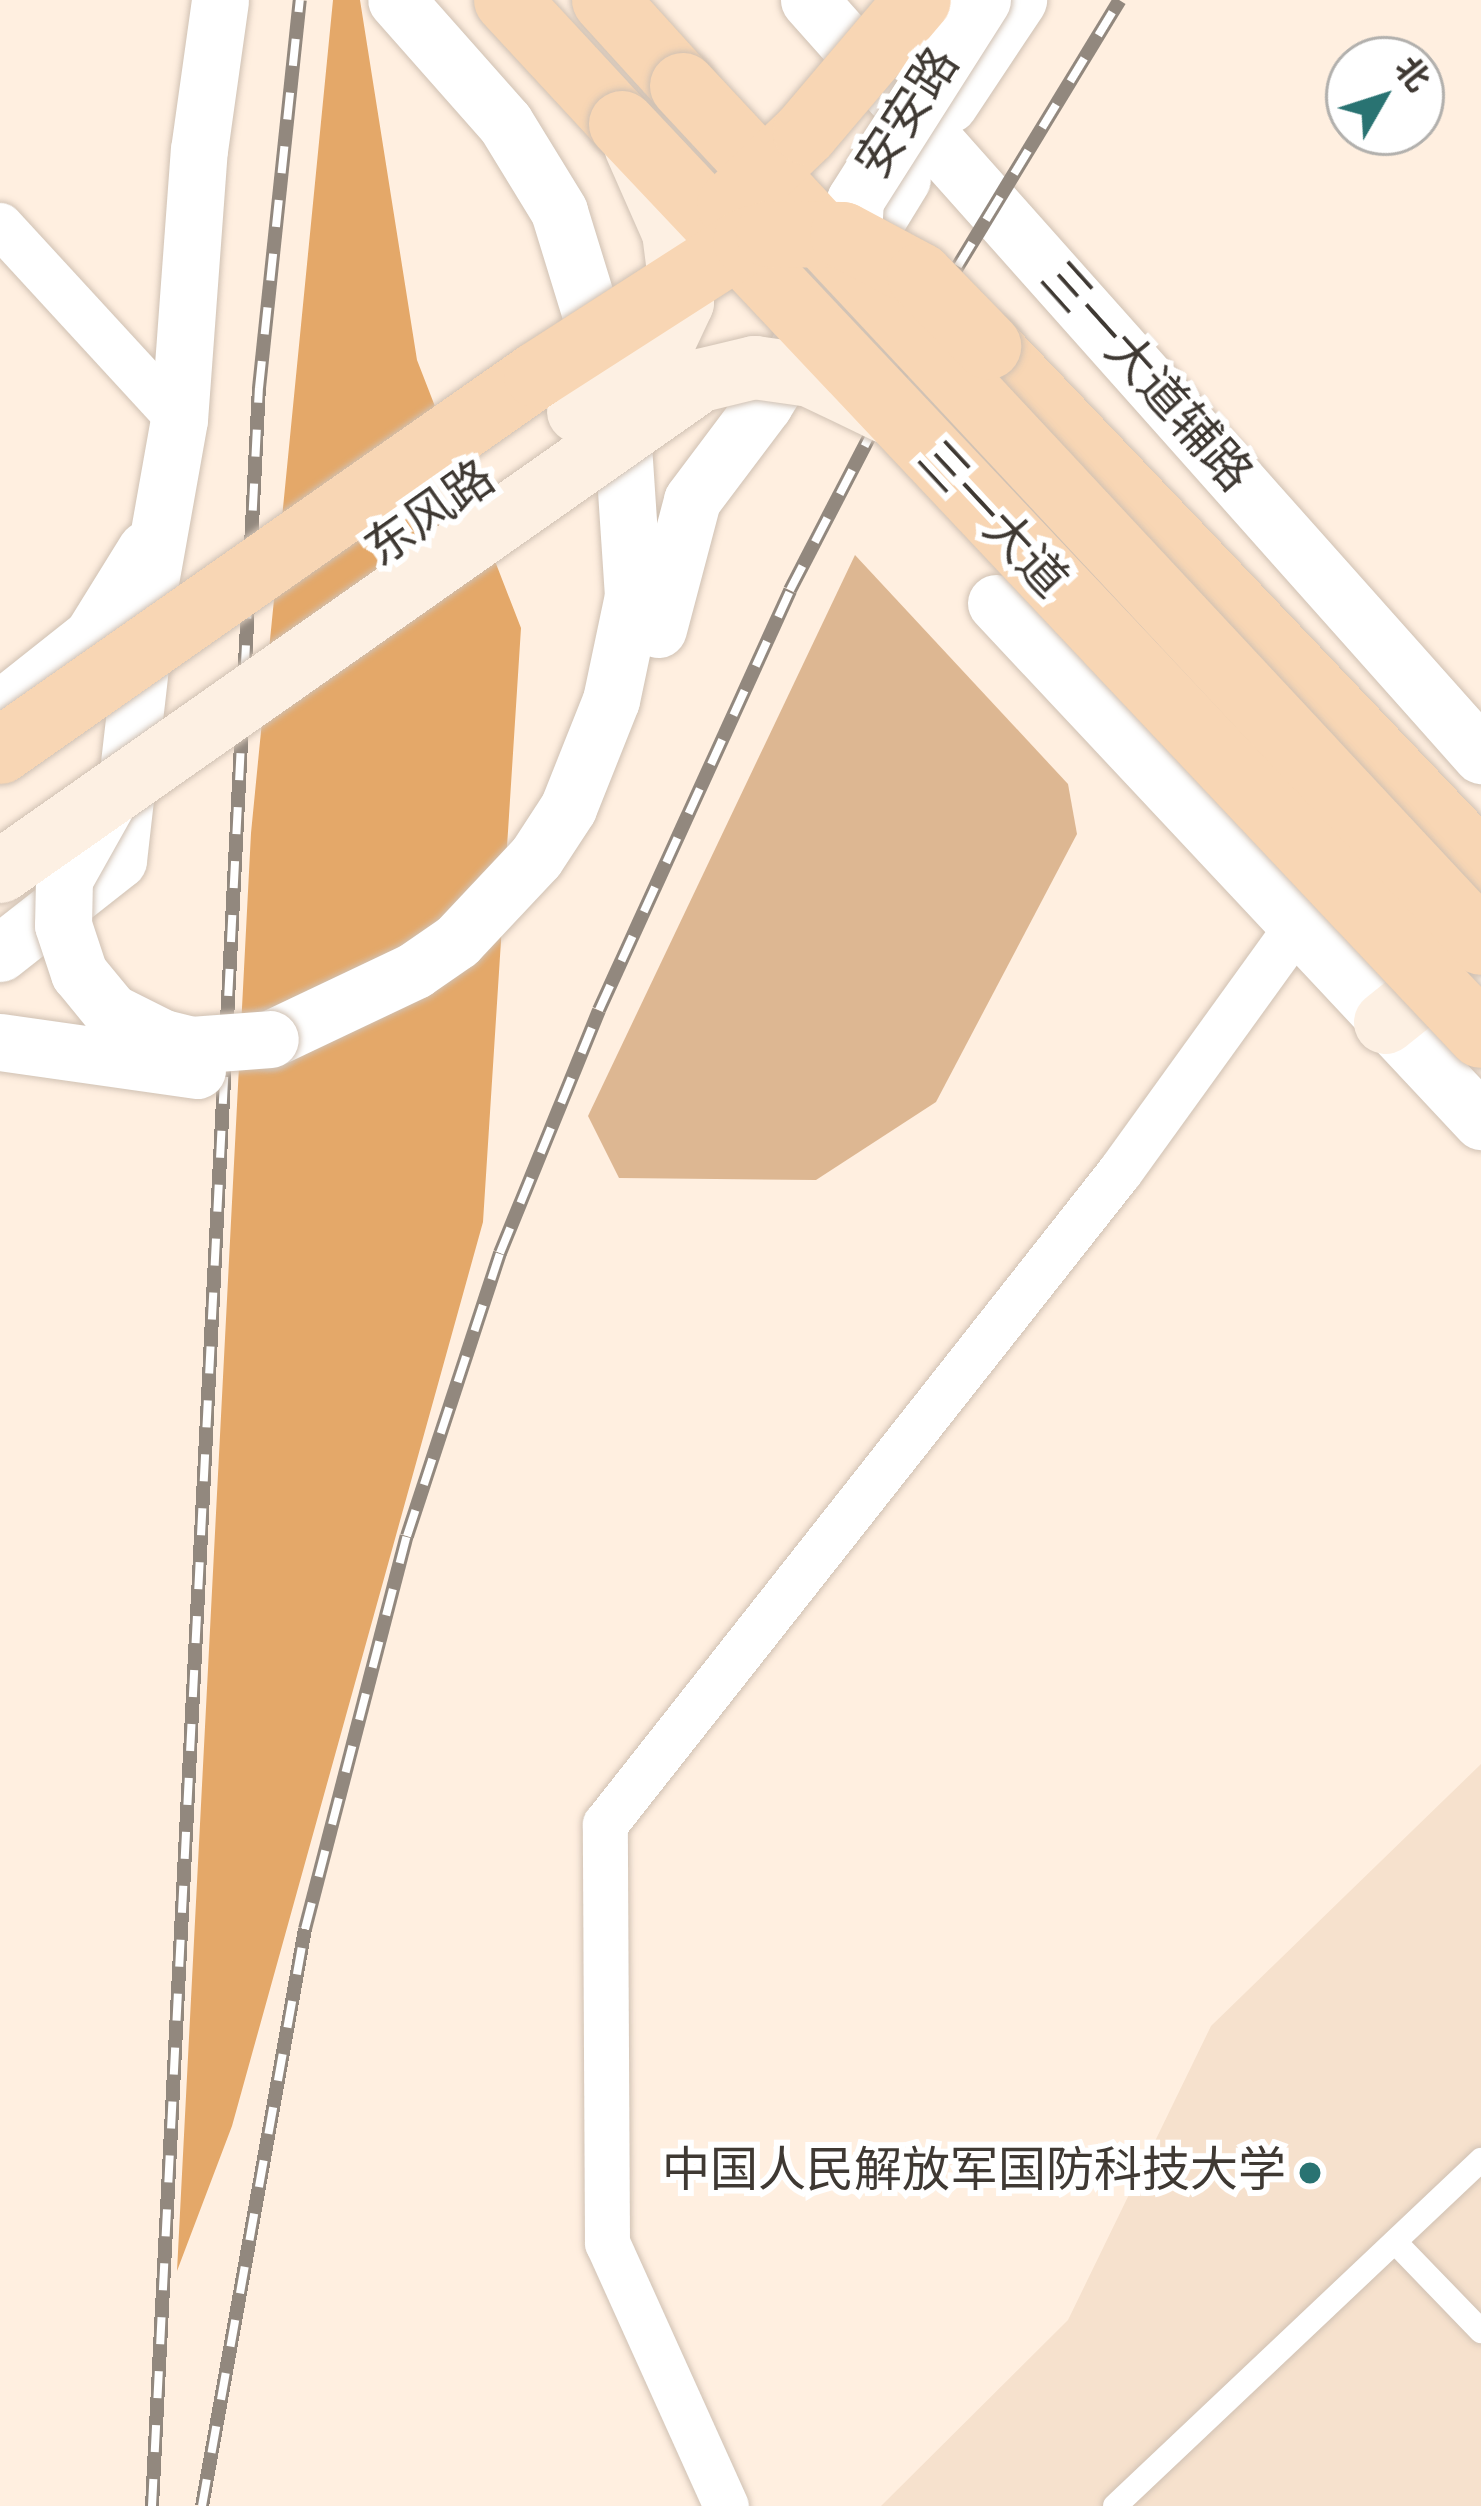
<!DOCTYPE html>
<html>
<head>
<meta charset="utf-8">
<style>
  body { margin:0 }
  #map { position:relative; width:1481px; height:2506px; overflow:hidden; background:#ffefe0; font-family:"Alegreya Sans","Noto Sans SC",sans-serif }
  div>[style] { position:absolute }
  .built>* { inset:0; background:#f6e1cd }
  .green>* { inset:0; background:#ddb792 }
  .forest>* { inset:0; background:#e4a869 }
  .roads { filter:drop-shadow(0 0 3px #d0c1b3) drop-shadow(0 0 3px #d0c1b3) }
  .service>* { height:24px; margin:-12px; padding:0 12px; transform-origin:12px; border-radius:12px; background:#fff }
  .minor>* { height:45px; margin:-22.5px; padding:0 22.5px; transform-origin:22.5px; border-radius:22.5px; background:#fff }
  .tertiary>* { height:57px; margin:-28.5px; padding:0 28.5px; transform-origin:28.5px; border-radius:28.5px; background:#fff }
  .secondary>* { height:63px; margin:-31.5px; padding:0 31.5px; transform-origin:31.5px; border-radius:31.5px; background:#fdf0e3 }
  .trunk>* { height:66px; margin:-33px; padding:0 33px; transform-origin:33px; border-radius:33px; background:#f8d6b4 }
  .rail>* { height:14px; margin-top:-7px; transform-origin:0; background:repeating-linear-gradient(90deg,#fff 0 27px,#92887e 0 54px); box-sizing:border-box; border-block:3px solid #92887e }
  .bridges { filter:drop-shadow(0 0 3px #d0c1b3) drop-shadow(0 0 3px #d0c1b3) }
  .tertiary-bridge>* { height:57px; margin:-28.5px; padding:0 28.5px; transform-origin:28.5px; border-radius:28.5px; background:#fff }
  .secondary-bridge>* { height:63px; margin:-31.5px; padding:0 31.5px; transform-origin:31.5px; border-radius:31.5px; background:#fdf0e3 }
  .trunk-bridge>* { height:66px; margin:-33px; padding:0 33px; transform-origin:33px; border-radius:33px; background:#f8d6b4 }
  .dots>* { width:33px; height:33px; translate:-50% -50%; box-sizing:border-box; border:6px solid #fff; border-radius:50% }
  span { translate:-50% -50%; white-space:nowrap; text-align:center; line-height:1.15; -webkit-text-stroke:12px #fff; paint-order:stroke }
  .street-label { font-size:48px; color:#3f3933 }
  .poi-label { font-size:48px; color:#3f3933 }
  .right { translate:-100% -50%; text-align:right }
  .north { position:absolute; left:1325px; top:36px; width:120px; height:120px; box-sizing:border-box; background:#fff; border:3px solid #b2b0ad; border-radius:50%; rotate:51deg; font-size:33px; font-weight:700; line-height:48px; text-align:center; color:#3f3933 }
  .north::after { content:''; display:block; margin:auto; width:42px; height:54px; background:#297372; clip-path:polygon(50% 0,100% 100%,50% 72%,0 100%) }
</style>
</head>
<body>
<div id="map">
  <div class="built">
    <div style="clip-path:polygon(1481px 1764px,1481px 2506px,881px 2506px,1068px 2320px,1211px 2026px)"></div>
  </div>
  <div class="green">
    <div style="clip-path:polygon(855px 555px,1068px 784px,1077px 834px,936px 1102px,816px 1180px,619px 1178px,588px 1116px)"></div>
  </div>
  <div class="forest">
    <div style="clip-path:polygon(333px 0,360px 0,417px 360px,521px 628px,483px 1222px,232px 2126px,177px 2271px,251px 833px)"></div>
  </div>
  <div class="roads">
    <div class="service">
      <div style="left:1395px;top:2242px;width:124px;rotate:46deg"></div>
      <div style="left:1115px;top:2506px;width:504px;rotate:-43.39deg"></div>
    </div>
    <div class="minor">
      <div style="left:0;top:225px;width:265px;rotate:47.4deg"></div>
      <div style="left:726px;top:2506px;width:289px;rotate:-114.3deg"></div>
      <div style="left:607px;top:2243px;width:419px;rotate:-90.3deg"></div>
      <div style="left:605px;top:1824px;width:832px;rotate:-51.74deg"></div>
      <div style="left:1120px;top:1171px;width:299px;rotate:-54.2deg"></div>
    </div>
    <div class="tertiary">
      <div style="left:809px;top:0;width:1011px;rotate:48.33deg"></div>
      <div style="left:949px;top:104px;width:125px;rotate:-56.4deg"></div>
      <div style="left:996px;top:603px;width:710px;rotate:46.88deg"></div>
      <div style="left:658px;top:629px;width:133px;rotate:-75.2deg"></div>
      <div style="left:692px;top:500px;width:120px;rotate:-53.1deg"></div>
      <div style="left:764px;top:404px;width:264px;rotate:-58.5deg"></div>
      <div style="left:0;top:709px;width:117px;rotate:-38.4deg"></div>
      <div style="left:92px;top:636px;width:102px;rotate:-58.2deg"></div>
      <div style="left:0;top:953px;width:150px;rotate:-38.2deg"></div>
      <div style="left:118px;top:860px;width:274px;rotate:-83.5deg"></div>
      <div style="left:149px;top:588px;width:171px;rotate:-79.9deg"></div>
      <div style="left:179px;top:420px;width:271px;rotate:-85.8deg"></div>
      <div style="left:199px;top:150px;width:151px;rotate:-82deg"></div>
      <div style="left:270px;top:1039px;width:161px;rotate:-25.4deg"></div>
      <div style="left:415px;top:970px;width:51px;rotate:-34.6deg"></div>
      <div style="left:457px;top:941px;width:115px;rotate:-46.8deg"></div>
      <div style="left:536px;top:857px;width:59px;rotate:-56.9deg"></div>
      <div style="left:568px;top:808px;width:116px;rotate:-68.3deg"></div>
      <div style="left:611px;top:700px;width:106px;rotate:-78.1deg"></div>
      <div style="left:633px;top:596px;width:183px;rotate:-93.8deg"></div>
      <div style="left:621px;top:413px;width:211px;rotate:-107.1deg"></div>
      <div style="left:559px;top:211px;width:103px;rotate:-121.5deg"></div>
      <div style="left:505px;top:123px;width:164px;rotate:-131.5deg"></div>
    </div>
    <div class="secondary">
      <div style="left:1385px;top:1022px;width:115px;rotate:-38.7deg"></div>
    </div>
    <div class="trunk">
      <div style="left:507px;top:0;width:169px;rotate:47.2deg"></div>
      <div style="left:605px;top:0;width:116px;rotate:47.8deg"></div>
      <div style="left:988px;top:346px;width:715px;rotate:46.42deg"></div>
    </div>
  </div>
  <div class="rail">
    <div style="left:152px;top:2506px;width:2121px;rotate:-87.11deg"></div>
    <div style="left:259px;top:388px;width:390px;rotate:-84deg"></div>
    <div style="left:202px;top:2506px;width:586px;rotate:-79.88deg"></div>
    <div style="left:305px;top:1929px;width:406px;rotate:-75.5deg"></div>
    <div style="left:407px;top:1536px;width:298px;rotate:-71.8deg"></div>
    <div style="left:500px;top:1253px;width:262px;rotate:-67.8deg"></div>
    <div style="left:599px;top:1010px;width:461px;rotate:-65.5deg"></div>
    <div style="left:790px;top:590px;width:365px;rotate:-62.6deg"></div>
    <div style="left:958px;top:266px;width:311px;rotate:-58.7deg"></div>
  </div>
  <div class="bridges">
    <div class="tertiary-bridge">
      <div style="left:867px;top:279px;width:34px;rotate:-116deg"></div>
      <div style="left:852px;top:248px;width:48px;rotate:-86.4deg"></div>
      <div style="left:855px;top:200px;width:237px;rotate:-57.6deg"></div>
      <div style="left:110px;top:797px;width:94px;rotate:119.3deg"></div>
      <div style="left:64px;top:879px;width:46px;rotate:91.2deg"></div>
      <div style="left:63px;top:925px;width:51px;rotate:71.6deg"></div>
      <div style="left:79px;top:973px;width:50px;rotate:50.6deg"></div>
      <div style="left:111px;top:1012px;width:58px;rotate:26.6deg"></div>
      <div style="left:163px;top:1038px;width:29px;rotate:14deg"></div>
      <div style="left:191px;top:1045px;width:79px;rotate:-4.3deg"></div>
      <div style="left:0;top:1042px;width:199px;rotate:8.1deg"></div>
    </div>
    <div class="secondary-bridge">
      <div style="left:578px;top:411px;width:103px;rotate:-37.1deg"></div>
      <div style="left:660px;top:349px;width:52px;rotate:-64.9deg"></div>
      <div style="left:682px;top:302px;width:71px;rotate:-97.3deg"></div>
      <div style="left:673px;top:232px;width:94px;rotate:-113.8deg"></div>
      <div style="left:0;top:871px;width:855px;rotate:-35.05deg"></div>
      <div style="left:700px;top:380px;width:56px;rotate:-13.5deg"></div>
      <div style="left:754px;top:367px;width:57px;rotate:8.1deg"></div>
      <div style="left:810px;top:375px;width:85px;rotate:25.7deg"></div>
    </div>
    <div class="trunk-bridge">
      <div style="left:683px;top:86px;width:1170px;rotate:47.01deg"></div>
      <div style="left:622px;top:124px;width:1252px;rotate:46.68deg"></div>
      <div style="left:730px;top:205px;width:105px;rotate:-43.8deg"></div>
      <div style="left:806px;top:132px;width:173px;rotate:-49.7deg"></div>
      <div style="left:0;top:751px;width:656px;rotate:-35deg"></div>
      <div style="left:537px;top:375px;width:248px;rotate:-32.7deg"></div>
      <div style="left:746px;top:241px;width:24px;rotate:-17deg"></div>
      <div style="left:769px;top:234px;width:74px;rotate:0.8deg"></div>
      <div style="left:843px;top:235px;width:87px;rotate:28deg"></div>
      <div style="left:920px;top:276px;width:98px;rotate:45.8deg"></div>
    </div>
  </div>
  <div class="dots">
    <div style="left:1310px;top:2173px;background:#297372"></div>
  </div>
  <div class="street-label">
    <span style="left:909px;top:114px;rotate:-57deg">安安路</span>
    <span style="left:1145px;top:378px;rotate:48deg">三一大道辅路</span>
    <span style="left:431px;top:515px;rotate:-35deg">东风路</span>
    <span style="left:991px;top:521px;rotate:47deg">三一大道</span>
  </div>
  <div class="poi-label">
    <span class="right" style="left:1286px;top:2173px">中国人民解放军国防科技大学</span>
  </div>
  <div class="north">北</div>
</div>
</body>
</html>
